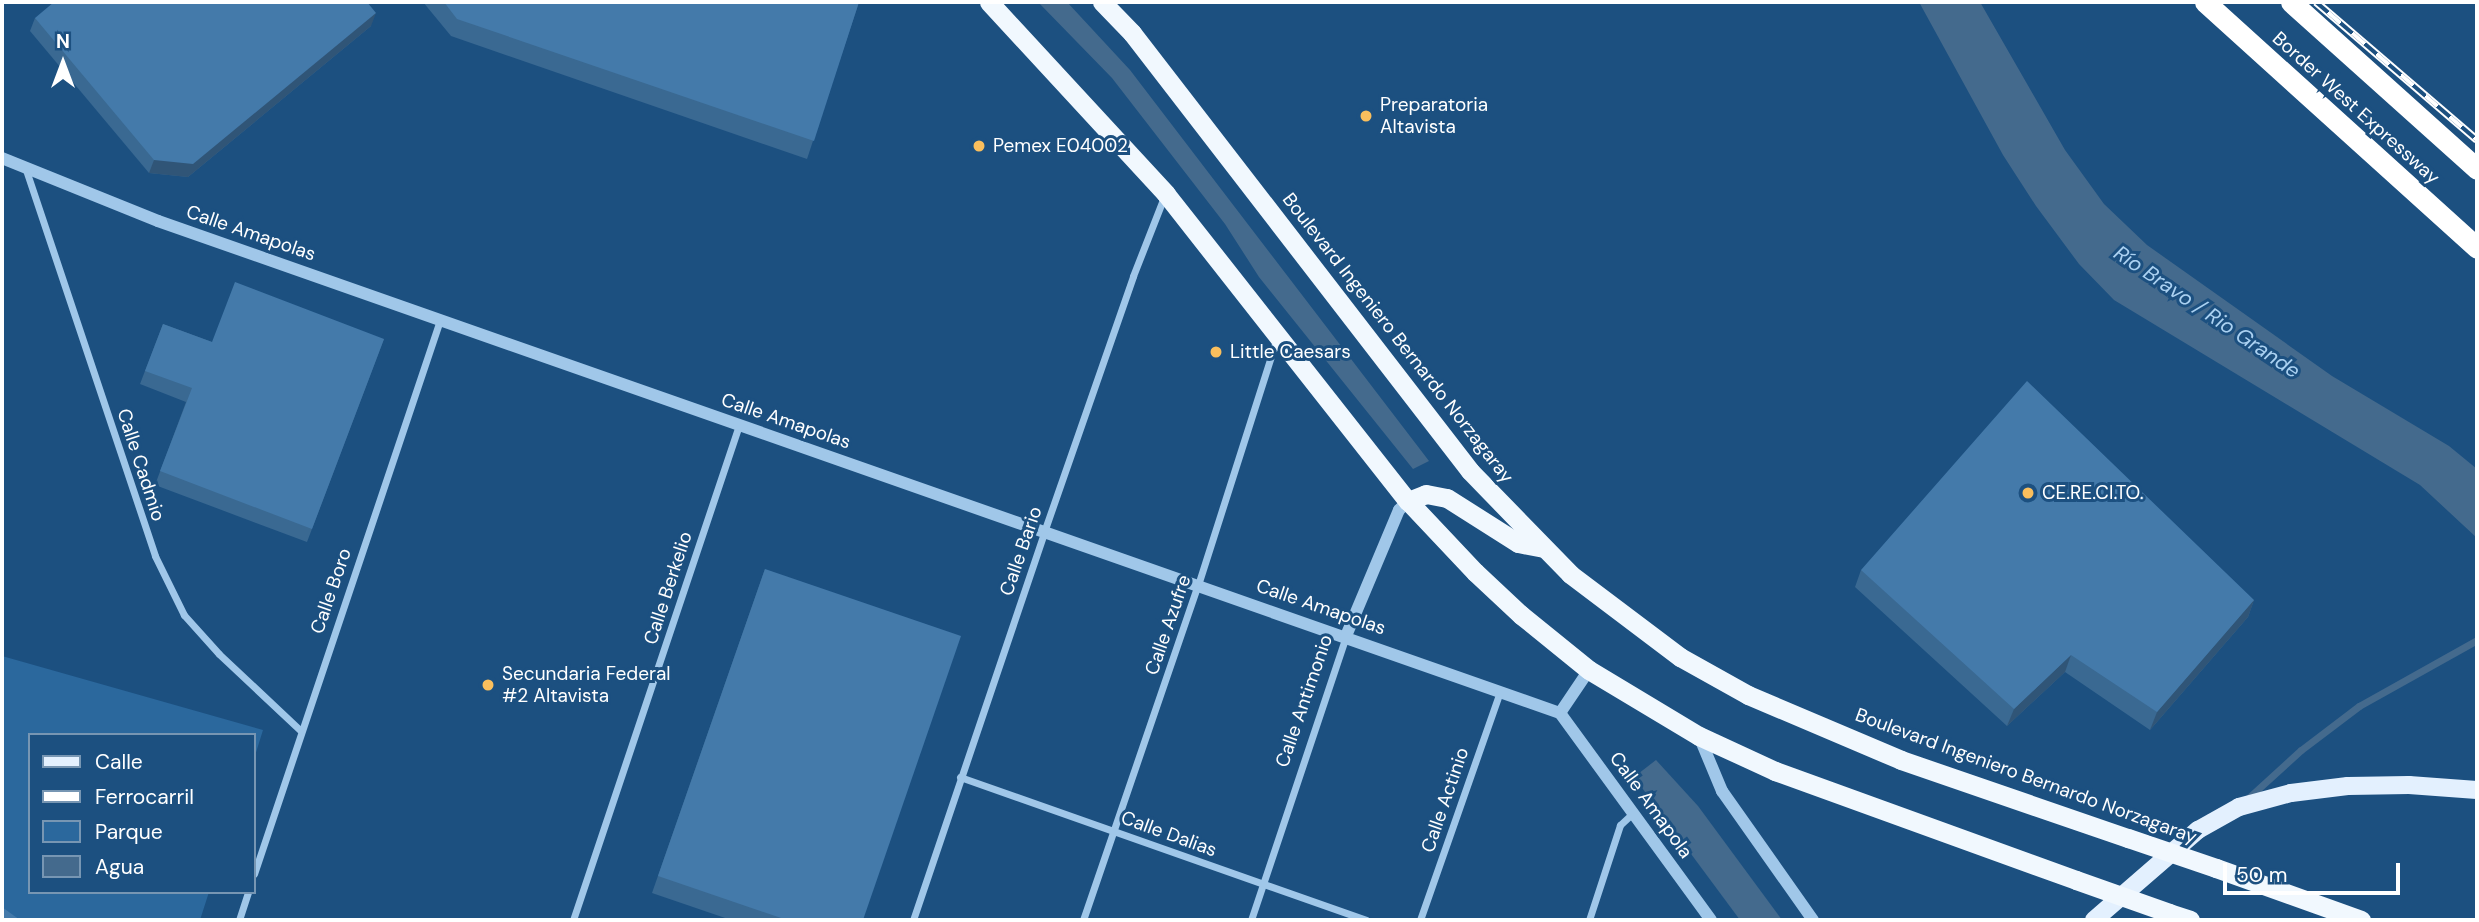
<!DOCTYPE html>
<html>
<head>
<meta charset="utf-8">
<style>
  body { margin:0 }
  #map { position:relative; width:2479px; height:922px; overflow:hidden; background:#1c5080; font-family:"DM Sans",sans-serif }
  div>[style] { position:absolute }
  .green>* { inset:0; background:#2b689d }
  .water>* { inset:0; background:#446a8d }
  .stream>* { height:7px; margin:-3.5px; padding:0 3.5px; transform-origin:3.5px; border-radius:3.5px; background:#446a8d }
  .minor>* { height:7px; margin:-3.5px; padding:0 3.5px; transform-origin:3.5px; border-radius:3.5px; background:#a0c7e9 }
  .tertiary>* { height:12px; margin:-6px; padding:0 6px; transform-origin:6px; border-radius:6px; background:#a0c7e9 }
  .primary>* { height:18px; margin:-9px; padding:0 9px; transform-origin:9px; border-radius:9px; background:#e3f0fe }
  .trunk>* { height:19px; margin:-9.5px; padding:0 9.5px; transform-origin:9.5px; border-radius:9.5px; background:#f1f8fe }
  .motorway>* { height:21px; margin:-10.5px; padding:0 10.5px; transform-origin:10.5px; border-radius:10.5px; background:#fff }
  .rail>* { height:8px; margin-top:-4px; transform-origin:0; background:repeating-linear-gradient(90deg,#1c5080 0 16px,#fff 0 32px); box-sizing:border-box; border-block:2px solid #fff }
  .trunk-bridge>* { height:19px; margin:-9.5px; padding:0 9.5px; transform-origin:9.5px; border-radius:9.5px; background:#f1f8fe }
  .wall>* { inset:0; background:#3a6992 }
  .shaded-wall>* { inset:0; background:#305577 }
  .building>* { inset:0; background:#447aaa }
  .dots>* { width:19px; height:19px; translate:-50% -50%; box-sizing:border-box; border:4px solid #1c5080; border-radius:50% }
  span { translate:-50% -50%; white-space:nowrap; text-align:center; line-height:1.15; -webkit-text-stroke:6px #1c5080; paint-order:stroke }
  .poi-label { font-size:19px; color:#fff }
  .left { translate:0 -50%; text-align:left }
  .street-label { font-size:19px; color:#fff }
  .water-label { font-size:21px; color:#abd1f1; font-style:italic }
  .frame { position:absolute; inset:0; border:4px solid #fff; pointer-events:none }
  .legend { position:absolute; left:28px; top:733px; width:228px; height:161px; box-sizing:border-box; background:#1c5080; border:2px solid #7796b3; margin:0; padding:9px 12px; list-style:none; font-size:21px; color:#fff }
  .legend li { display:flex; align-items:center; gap:14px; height:35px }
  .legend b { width:35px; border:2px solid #7796b3 }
  .north { position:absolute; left:28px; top:28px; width:70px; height:70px; -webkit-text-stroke:5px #1c5080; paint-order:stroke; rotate:0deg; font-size:19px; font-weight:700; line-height:28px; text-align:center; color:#fff }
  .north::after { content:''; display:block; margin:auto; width:24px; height:32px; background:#fff; clip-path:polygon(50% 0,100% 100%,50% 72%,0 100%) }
  .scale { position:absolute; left:2223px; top:863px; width:177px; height:32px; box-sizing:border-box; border:4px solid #fff; border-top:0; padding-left:9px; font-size:21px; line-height:24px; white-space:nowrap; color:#fff; -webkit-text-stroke:5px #1c5080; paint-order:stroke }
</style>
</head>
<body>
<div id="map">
  <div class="green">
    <div style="clip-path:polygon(2px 656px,263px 730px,254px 759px,254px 735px,30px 735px,30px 892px,209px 892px,200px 920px,2px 920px)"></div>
  </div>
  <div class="water">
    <div style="clip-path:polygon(1038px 2px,1067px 2px,1130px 70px,1429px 461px,1413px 469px,1259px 277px,1225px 224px,1112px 78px)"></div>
    <div style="clip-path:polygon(1919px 2px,1980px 2px,2065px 150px,2104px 204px,2147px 245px,2332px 376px,2449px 446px,2477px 469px,2477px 538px,2420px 485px,2114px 300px,2079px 264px,2036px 206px,2003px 155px)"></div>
    <div style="clip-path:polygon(1656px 760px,1698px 806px,1782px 920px,1740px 920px,1634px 777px)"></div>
  </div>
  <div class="stream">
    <div style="left:2246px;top:800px;width:74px;rotate:-42.3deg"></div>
    <div style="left:2301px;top:750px;width:73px;rotate:-37.2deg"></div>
    <div style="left:2359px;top:706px;width:135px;rotate:-29.2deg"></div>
  </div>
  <div class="minor">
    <div style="left:25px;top:167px;width:410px;rotate:71.5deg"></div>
    <div style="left:155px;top:556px;width:66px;rotate:63.8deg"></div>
    <div style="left:184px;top:615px;width:52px;rotate:48.1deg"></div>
    <div style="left:219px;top:654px;width:111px;rotate:43.2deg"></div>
    <div style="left:960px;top:777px;width:431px;rotate:19.4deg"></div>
    <div style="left:254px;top:874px;width:584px;rotate:-71.44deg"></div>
    <div style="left:239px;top:920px;width:29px;rotate:-72deg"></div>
    <div style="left:573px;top:920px;width:522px;rotate:-71.46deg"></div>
    <div style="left:913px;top:920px;width:410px;rotate:-71.3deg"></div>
    <div style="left:1044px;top:532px;width:271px;rotate:-70.8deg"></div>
    <div style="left:1133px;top:276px;width:85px;rotate:-68.6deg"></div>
    <div style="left:1083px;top:920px;width:354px;rotate:-71.1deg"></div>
    <div style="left:1198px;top:585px;width:259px;rotate:-72.3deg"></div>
    <div style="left:1251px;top:920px;width:299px;rotate:-71.5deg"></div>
    <div style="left:1420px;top:920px;width:242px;rotate:-70.7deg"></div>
    <div style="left:1589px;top:920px;width:100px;rotate:-71.9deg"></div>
    <div style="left:1620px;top:825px;width:18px;rotate:-43deg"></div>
  </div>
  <div class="tertiary">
    <div style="left:2px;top:158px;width:168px;rotate:22deg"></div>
    <div style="left:158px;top:221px;width:1486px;rotate:19.34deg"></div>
    <div style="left:1346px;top:636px;width:137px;rotate:-67.2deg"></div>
    <div style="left:1399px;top:510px;width:13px;rotate:-45deg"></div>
    <div style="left:1560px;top:713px;width:256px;rotate:53.9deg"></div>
    <div style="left:1560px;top:713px;width:52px;rotate:-56deg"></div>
    <div style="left:1699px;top:736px;width:60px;rotate:67.3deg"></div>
    <div style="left:1722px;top:791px;width:158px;rotate:54.8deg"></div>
  </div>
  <div class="primary">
    <div style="left:2094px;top:920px;width:138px;rotate:-40.9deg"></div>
    <div style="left:2198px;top:830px;width:47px;rotate:-29.3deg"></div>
    <div style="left:2239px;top:807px;width:54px;rotate:-15.1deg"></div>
    <div style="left:2291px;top:793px;width:57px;rotate:-7deg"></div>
    <div style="left:2348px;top:786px;width:61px;rotate:-0.9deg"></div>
    <div style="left:2409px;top:785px;width:68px;rotate:4.2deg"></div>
  </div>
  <div class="trunk">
    <div style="left:989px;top:2px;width:261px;rotate:47.3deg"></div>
    <div style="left:1166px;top:194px;width:391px;rotate:51.8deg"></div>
    <div style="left:1408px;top:501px;width:98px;rotate:46.7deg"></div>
    <div style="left:1475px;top:572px;width:63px;rotate:43.1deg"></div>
    <div style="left:1521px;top:615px;width:87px;rotate:39deg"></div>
    <div style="left:1589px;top:670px;width:128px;rotate:31deg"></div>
    <div style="left:1699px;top:736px;width:84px;rotate:24.7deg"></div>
    <div style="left:1775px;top:771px;width:320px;rotate:19.9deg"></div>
    <div style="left:1102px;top:2px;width:43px;rotate:45.9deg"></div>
    <div style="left:1132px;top:33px;width:553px;rotate:52.34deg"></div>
    <div style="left:1470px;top:471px;width:144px;rotate:45.8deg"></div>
    <div style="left:1570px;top:574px;width:138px;rotate:37deg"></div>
    <div style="left:1680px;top:657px;width:78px;rotate:29.2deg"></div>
    <div style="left:1748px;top:695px;width:166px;rotate:23deg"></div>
    <div style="left:1901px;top:760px;width:240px;rotate:19deg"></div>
    <div style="left:1408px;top:501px;width:19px;rotate:-21deg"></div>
    <div style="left:1426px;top:494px;width:21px;rotate:11deg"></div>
    <div style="left:1447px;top:498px;width:84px;rotate:32.4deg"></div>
    <div style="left:1518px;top:543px;width:25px;rotate:11deg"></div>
    <div style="left:2216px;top:868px;width:154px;rotate:19.7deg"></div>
    <div style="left:2169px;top:913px;width:22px;rotate:18deg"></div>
  </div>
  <div class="motorway">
    <div style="left:2205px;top:2px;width:367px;rotate:42.1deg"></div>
    <div style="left:2291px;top:2px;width:250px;rotate:41.9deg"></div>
  </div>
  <div class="rail">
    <div style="left:2316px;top:2px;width:212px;rotate:40.6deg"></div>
  </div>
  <div class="trunk-bridge">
    <div style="left:2128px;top:838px;width:93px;rotate:18.8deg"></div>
    <div style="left:2076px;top:880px;width:99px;rotate:19.5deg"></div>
  </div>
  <div class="wall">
    <div style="clip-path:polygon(423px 2px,859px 2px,807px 159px,451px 36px)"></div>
    <div style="clip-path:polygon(35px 18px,371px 26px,188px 177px,149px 173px,30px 31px)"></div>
    <div style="clip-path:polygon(163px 324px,212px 342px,384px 339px,307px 542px,155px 485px,186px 402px,140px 384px)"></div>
    <div style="clip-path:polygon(765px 569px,863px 920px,731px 920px,652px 893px)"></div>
    <div style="clip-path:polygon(1861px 570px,2254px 600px,2248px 617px,2150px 730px,2065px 672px,2007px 726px,1855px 587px)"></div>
  </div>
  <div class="shaded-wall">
    <div style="clip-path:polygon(376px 13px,371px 26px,188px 177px,149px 173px,154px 160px)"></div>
    <div style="clip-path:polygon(2254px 600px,2248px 617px,2150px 730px,2157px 712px)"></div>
    <div style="clip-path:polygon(2071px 655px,2065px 672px,2007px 726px,2014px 709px)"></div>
  </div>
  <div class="building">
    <div style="clip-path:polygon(54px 2px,367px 2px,376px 13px,193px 164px,154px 160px,35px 18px)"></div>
    <div style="clip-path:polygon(444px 2px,859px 2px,814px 141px,457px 19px)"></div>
    <div style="clip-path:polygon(235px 282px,384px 339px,312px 529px,160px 471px,192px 388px,145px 371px,163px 324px,212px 342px)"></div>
    <div style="clip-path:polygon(2027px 381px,2254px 600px,2157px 712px,2071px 655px,2014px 709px,1861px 570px)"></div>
    <div style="clip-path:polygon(765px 569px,961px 636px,863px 920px,787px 920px,658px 876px)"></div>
    <div style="clip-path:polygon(2px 907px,20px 920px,2px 920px)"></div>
  </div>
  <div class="dots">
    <div style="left:1366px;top:116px;background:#fabf5d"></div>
    <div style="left:979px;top:146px;background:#fabf5d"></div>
    <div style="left:1216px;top:352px;background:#fabf5d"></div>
    <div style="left:2028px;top:493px;background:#fabf5d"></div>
    <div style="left:488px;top:685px;background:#fabf5d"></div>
  </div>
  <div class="poi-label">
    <span class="left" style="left:1380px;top:116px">Preparatoria<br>Altavista</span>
    <span class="left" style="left:993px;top:146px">Pemex E04002</span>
    <span class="left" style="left:1230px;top:352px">Little Caesars</span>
    <span class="left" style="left:2042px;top:493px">CE.RE.CI.TO.</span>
    <span class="left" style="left:502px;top:685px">Secundaria Federal<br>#2 Altavista</span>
  </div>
  <div class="street-label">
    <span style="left:2356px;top:108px;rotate:42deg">Border West Expressway</span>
    <span style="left:251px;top:233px;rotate:19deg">Calle Amapolas</span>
    <span style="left:1398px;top:338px;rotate:52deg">Boulevard Ingeniero Bernardo Norzagaray</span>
    <span style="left:786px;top:421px;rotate:19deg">Calle Amapolas</span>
    <span style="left:141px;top:465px;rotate:72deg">Calle Cadmio</span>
    <span style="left:1021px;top:551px;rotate:-71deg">Calle Bario</span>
    <span style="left:668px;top:588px;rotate:-72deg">Calle Berkelio</span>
    <span style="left:331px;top:591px;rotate:-71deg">Calle Boro</span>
    <span style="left:1321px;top:607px;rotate:19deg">Calle Amapolas</span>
    <span style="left:1168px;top:625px;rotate:-71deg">Calle Azufre</span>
    <span style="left:1304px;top:701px;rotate:-71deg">Calle Antimonio</span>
    <span style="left:2026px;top:776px;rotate:20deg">Boulevard Ingeniero Bernardo Norzagaray</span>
    <span style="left:1445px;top:800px;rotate:-71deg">Calle Actinio</span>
    <span style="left:1651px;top:805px;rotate:54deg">Calle Amapola</span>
    <span style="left:1169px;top:834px;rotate:20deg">Calle Dalias</span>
  </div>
  <div class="water-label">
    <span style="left:2207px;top:312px;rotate:34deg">Río Bravo / Rio Grande</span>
  </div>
  <div class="frame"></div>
  <ul class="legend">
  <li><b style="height:9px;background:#e3f0fe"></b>Calle</li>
  <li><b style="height:9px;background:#fff"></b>Ferrocarril</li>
  <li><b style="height:19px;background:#2b689d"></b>Parque</li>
  <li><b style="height:19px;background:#446a8d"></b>Agua</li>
  </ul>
  <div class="north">N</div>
  <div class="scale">50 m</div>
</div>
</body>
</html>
